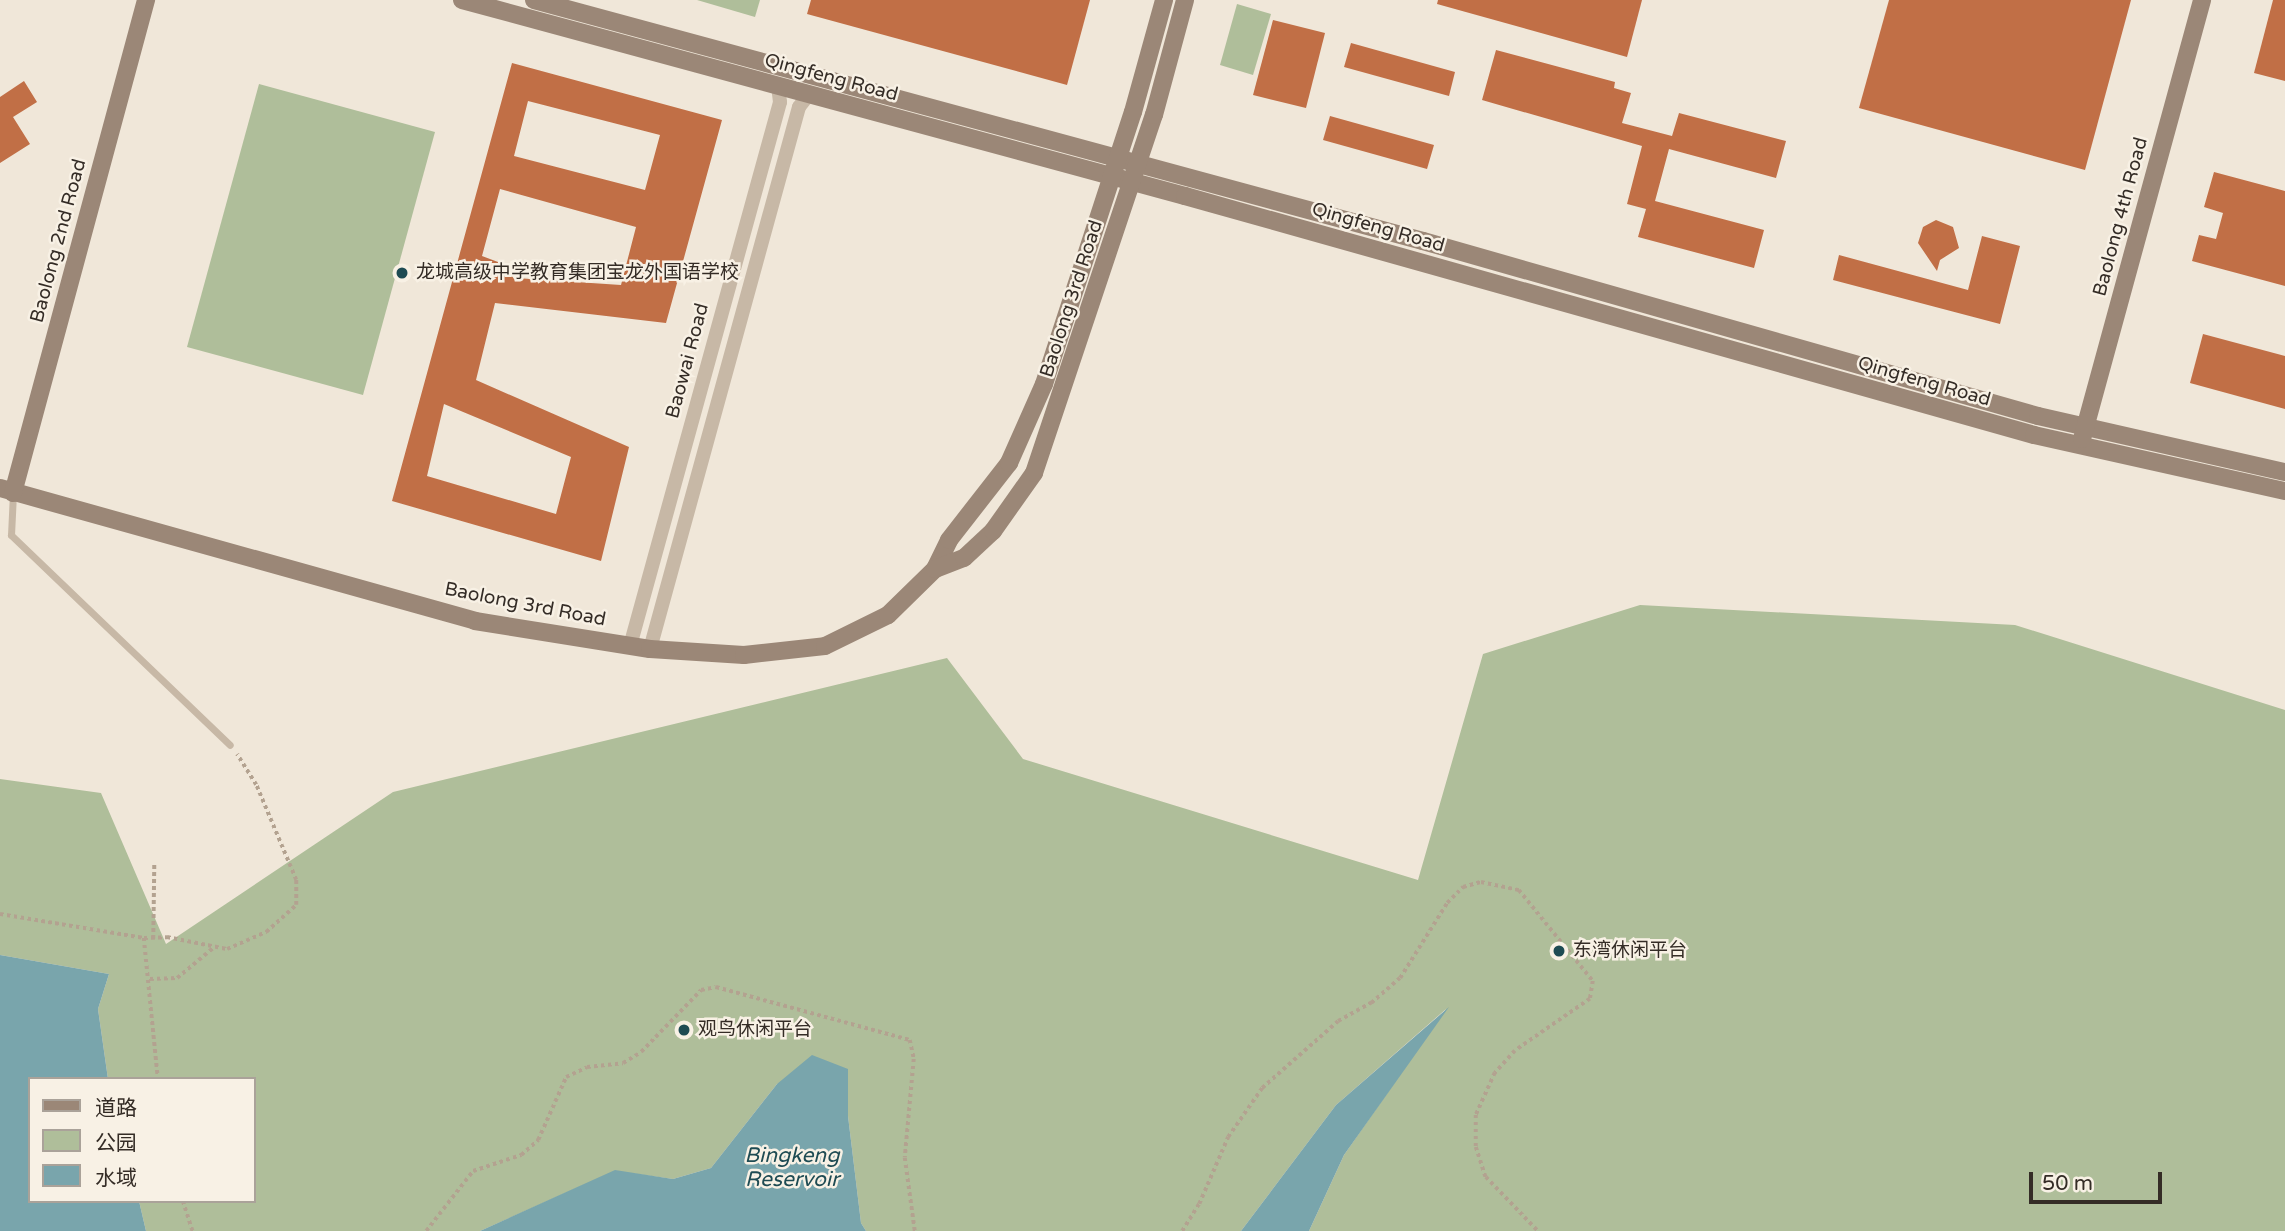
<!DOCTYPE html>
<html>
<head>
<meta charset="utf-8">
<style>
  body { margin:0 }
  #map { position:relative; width:2285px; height:1231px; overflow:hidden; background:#f0e7d9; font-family:"Varela Round","Noto Sans SC",sans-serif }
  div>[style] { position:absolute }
  .green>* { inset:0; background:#afbe9a }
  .water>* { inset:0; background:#79a5ac }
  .building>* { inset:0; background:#c16f46 }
  .path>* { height:3.5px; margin-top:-1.75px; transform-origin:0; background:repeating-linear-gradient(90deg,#b3a290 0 3.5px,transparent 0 7px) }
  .lane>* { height:7px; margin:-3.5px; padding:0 3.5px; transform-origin:3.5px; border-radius:3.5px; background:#c7b8a6 }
  .street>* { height:14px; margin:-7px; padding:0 7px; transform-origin:7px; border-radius:7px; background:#c7b8a6 }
  .secondary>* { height:18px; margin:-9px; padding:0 9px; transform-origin:9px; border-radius:9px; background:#9b8777 }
  .dots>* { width:19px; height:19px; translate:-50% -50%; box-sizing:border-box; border:4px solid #f8f1e5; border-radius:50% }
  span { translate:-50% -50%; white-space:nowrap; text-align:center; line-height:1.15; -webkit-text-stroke:5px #f8f1e5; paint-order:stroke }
  .street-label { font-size:19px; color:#342c26 }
  .poi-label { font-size:19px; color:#342c26 }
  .left { translate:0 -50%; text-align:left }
  .water-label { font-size:21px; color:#1e4b53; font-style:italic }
  .legend { position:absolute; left:28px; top:1077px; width:228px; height:126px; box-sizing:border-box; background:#f8f1e5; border:2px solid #aaa299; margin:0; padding:9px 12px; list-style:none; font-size:21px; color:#342c26 }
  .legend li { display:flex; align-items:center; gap:14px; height:35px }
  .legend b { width:35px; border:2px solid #aaa299 }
  .scale { position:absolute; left:2029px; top:1172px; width:133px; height:32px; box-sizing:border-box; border:4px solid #342c26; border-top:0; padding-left:9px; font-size:21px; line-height:24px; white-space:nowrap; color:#342c26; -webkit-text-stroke:5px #f8f1e5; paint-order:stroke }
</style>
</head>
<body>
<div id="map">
  <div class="green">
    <div style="clip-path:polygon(697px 0,760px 0,755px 17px)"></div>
    <div style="clip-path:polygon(1237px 4px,1271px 14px,1253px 75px,1220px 65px)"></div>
    <div style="clip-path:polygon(259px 84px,435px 132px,363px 395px,187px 347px)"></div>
    <div style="clip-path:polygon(1640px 605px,2015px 625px,2285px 710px,2285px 1231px,1309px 1231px,1344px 1155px,1446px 1009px,1336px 1105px,1241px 1231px,866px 1231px,861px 1223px,848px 1116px,848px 1070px,777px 1084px,711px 1168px,673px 1179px,615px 1171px,480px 1231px,146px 1231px,139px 1201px,254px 1201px,254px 1079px,108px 1079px,98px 1009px,109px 974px,0 955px,0 779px,101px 793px,166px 944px,393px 792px,947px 658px,1023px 759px,1418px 880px,1483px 654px)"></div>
  </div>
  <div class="water">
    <div style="clip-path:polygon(0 955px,109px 974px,98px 1009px,108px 1079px,30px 1079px,30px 1201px,139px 1201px,146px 1231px,0 1231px)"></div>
    <div style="clip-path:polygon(1449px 1007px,1344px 1155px,1309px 1231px,1241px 1231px,1336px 1105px)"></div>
    <div style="clip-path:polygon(812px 1055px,848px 1069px,848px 1116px,861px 1223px,866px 1231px,480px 1231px,615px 1170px,673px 1179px,711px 1168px,777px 1084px)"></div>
  </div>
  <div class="building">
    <div style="clip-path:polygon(811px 0,1090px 0,1067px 85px,807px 14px)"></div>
    <div style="clip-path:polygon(1438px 0,1642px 0,1627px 57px,1437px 4px)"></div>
    <div style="clip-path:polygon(1889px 0,2131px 0,2085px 170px,1859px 108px)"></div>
    <div style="clip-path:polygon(2273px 0,2285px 0,2285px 81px,2254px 73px)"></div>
    <div style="clip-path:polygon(1273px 20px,1325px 33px,1306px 108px,1253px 95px)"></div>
    <div style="clip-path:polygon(1351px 43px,1455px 72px,1449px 96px,1344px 67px)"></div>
    <div style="clip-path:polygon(1496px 50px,1615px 82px,1614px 88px,1631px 93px,1622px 123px,1672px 136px,1679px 113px,1786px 141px,1776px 178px,1669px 149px,1655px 201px,1764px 230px,1754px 268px,1638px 237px,1646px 209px,1627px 204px,1642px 146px,1482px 100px)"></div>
    <div style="clip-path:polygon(evenodd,512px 63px,722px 120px,666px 323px,495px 303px,476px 380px,629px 447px,601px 561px,392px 501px,512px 63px,528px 101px,660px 135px,645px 190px,514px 156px,528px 101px,512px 63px,500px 189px,636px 227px,621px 285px,516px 278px,517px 269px,482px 256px,500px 189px,512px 63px,444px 404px,571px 457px,556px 514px,427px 476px,444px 404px)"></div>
    <div style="clip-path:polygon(24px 81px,37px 102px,13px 117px,30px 144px,0 163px,0 97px)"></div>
    <div style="clip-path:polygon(1330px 116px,1434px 145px,1427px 169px,1323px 140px)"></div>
    <div style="clip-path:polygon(2214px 172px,2285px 191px,2285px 286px,2192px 261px,2199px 235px,2216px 239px,2223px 213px,2204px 207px)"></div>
    <div style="clip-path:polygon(1936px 220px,1953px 227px,1959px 248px,1940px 260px,1937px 271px,1918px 243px,1923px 227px)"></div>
    <div style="clip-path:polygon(1982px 236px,2020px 246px,2000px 324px,1833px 280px,1839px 255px,1968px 290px)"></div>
    <div style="clip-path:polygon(2203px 334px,2285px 356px,2285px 409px,2190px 383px)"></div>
  </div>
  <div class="path">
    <div style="left:0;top:914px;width:146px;rotate:9.5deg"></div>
    <div style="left:144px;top:938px;width:142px;rotate:84.3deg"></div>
    <div style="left:144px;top:938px;width:23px;rotate:-2deg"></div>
    <div style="left:167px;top:937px;width:61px;rotate:11.3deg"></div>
    <div style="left:227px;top:949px;width:43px;rotate:-23.6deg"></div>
    <div style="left:266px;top:932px;width:40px;rotate:-42deg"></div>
    <div style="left:296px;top:905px;width:25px;rotate:-90deg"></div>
    <div style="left:296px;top:880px;width:103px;rotate:-112.8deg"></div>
    <div style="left:256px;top:785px;width:36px;rotate:-122deg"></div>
    <div style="left:153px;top:939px;width:75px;rotate:-89.2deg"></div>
    <div style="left:150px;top:979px;width:27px;rotate:-2deg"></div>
    <div style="left:177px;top:978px;width:47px;rotate:-39.8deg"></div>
    <div style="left:183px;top:1201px;width:32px;rotate:72deg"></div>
    <div style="left:426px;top:1231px;width:76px;rotate:-51.9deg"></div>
    <div style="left:473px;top:1171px;width:51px;rotate:-18.4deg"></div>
    <div style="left:521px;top:1155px;width:23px;rotate:-41deg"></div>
    <div style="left:538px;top:1140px;width:69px;rotate:-66deg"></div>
    <div style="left:566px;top:1077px;width:23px;rotate:-25deg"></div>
    <div style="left:587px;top:1067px;width:36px;rotate:-6deg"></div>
    <div style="left:623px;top:1063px;width:21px;rotate:-31deg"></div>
    <div style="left:641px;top:1052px;width:86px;rotate:-45.9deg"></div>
    <div style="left:701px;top:990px;width:15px;rotate:-11deg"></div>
    <div style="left:716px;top:987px;width:201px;rotate:15.3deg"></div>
    <div style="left:910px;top:1040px;width:19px;rotate:78deg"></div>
    <div style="left:914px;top:1059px;width:99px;rotate:95.2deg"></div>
    <div style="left:905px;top:1158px;width:74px;rotate:82.2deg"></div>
    <div style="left:1182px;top:1231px;width:32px;rotate:-58deg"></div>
    <div style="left:1199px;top:1204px;width:73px;rotate:-66.6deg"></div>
    <div style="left:1228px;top:1137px;width:60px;rotate:-55.2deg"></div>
    <div style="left:1262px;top:1088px;width:101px;rotate:-41.4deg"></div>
    <div style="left:1338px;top:1021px;width:38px;rotate:-29deg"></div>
    <div style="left:1371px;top:1003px;width:38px;rotate:-41deg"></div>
    <div style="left:1400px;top:978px;width:89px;rotate:-57.9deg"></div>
    <div style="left:1447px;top:903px;width:23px;rotate:-45deg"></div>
    <div style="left:1463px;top:887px;width:19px;rotate:-16deg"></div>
    <div style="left:1481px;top:882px;width:39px;rotate:12deg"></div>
    <div style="left:1519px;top:890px;width:117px;rotate:50.9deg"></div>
    <div style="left:1593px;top:981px;width:18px;rotate:99deg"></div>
    <div style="left:1590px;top:999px;width:91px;rotate:145.3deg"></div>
    <div style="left:1515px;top:1051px;width:30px;rotate:132deg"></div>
    <div style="left:1495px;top:1073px;width:46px;rotate:114.3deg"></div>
    <div style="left:1476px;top:1115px;width:32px;rotate:90deg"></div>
    <div style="left:1476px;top:1147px;width:32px;rotate:72deg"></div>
    <div style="left:1486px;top:1177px;width:75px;rotate:46.1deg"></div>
  </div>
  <div class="lane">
    <div style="left:13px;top:493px;width:42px;rotate:92.7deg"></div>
    <div style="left:11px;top:535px;width:303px;rotate:43.8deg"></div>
  </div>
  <div class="street">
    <div style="left:630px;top:646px;width:564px;rotate:-74.58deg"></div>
    <div style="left:780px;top:102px;width:16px;rotate:-97deg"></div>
    <div style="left:650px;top:649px;width:562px;rotate:-74.63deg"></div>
    <div style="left:799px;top:107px;width:16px;rotate:-52deg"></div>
  </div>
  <div class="secondary">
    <div style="left:462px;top:0;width:749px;rotate:15.17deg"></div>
    <div style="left:1185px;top:196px;width:882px;rotate:15.72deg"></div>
    <div style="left:2034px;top:435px;width:257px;rotate:12.6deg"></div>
    <div style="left:534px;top:0;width:921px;rotate:15.17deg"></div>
    <div style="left:1423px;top:241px;width:639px;rotate:15.88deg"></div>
    <div style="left:2038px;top:416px;width:253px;rotate:12.8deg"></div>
    <div style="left:2082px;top:439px;width:455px;rotate:-74.7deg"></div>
    <div style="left:0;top:488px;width:493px;rotate:15.6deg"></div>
    <div style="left:475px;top:621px;width:177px;rotate:9.1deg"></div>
    <div style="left:650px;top:649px;width:94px;rotate:3.7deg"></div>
    <div style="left:744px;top:655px;width:81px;rotate:-6.3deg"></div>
    <div style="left:825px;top:646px;width:70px;rotate:-26.2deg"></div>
    <div style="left:888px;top:615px;width:66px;rotate:-44.4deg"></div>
    <div style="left:935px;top:569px;width:32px;rotate:-64deg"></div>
    <div style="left:949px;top:540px;width:98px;rotate:-52.1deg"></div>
    <div style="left:1009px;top:463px;width:86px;rotate:-66.1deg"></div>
    <div style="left:1044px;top:384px;width:286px;rotate:-71.9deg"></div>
    <div style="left:1133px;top:112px;width:116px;rotate:-74.5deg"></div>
    <div style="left:13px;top:493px;width:511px;rotate:-74.9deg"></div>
    <div style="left:935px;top:569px;width:31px;rotate:-21deg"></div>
    <div style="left:964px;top:558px;width:40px;rotate:-43deg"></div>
    <div style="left:993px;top:531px;width:71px;rotate:-54.7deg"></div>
    <div style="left:1034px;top:473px;width:378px;rotate:-71.5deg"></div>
    <div style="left:1154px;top:115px;width:119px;rotate:-74.9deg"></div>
  </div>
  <div class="dots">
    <div style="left:402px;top:273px;background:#1e4b53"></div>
    <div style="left:1559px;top:951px;background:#1e4b53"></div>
    <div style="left:684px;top:1030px;background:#1e4b53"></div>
  </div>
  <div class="street-label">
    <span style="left:831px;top:78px;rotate:15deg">Qingfeng Road</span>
    <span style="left:2121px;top:217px;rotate:-75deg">Baolong 4th Road</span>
    <span style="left:1378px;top:228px;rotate:16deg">Qingfeng Road</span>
    <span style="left:59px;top:241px;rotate:-75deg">Baolong 2nd Road</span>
    <span style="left:1072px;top:299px;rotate:-72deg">Baolong 3rd Road</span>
    <span style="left:688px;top:361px;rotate:-75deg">Baowai Road</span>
    <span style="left:1924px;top:382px;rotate:16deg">Qingfeng Road</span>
    <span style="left:525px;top:605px;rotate:11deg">Baolong 3rd Road</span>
  </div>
  <div class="poi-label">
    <span class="left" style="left:416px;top:273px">龙城高级中学教育集团宝龙外国语学校</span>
    <span class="left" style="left:1573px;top:951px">东湾休闲平台</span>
    <span class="left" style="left:698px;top:1030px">观鸟休闲平台</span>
  </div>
  <div class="water-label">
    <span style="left:792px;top:1168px">Bingkeng<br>Reservoir</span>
  </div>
  <ul class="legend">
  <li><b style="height:9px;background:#9b8777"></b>道路</li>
  <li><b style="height:19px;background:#afbe9a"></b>公园</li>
  <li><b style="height:19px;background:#79a5ac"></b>水域</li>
  </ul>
  <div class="scale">50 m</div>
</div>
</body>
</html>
